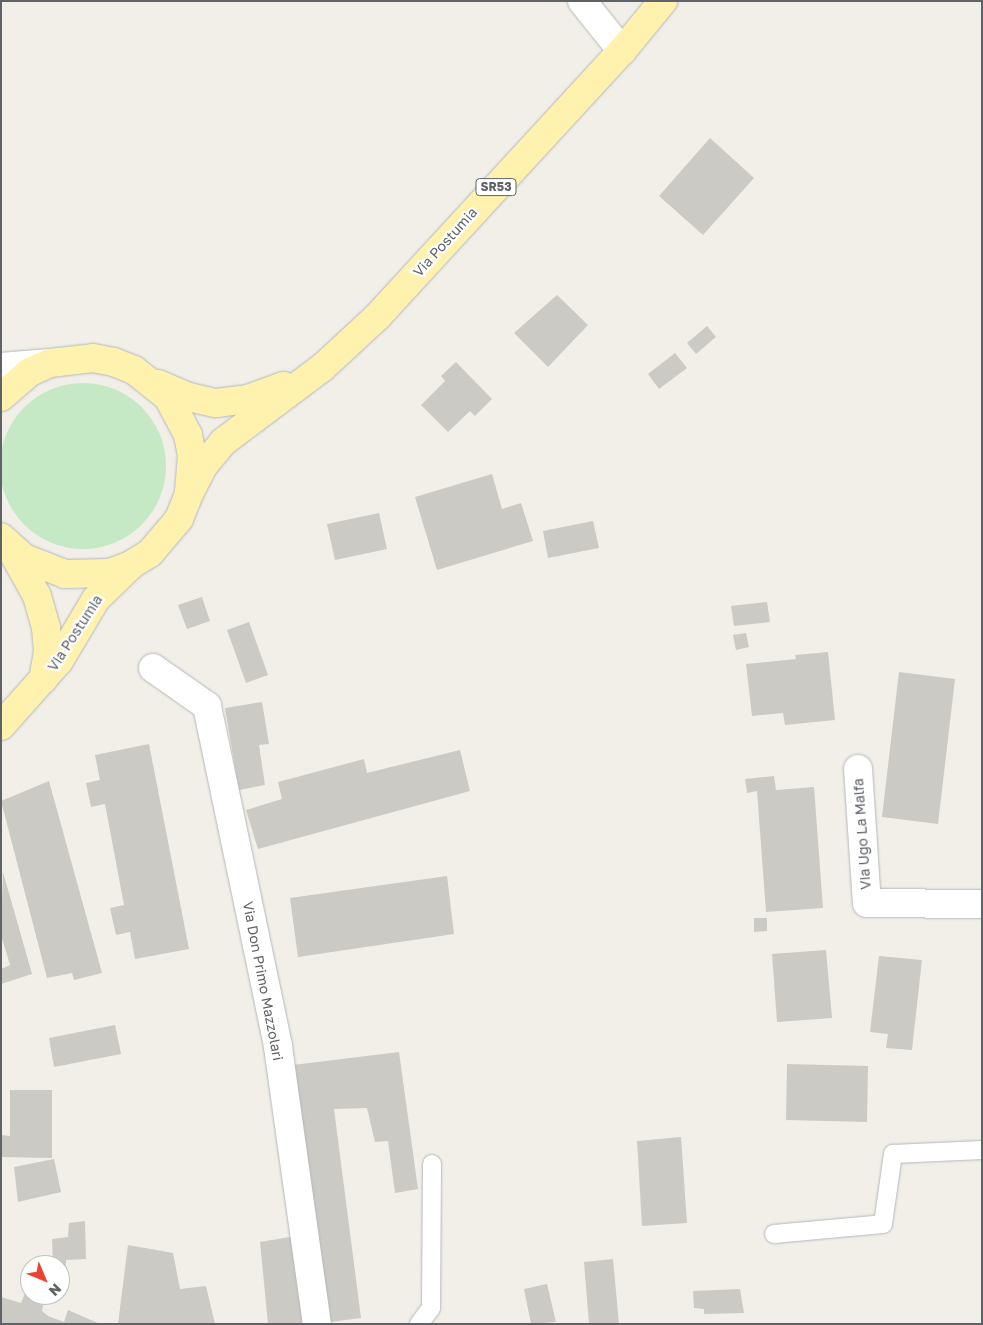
<!DOCTYPE html>
<html>
<head>
<meta charset="utf-8">
<style>
  body { margin:0 }
  #map { position:relative; width:983px; height:1325px; overflow:hidden; background:#f1efe8; font-family:"Golos Text",sans-serif }
  div>[style] { position:absolute }
  .green>* { inset:0; background:#c5e8c5 }
  .round { border-radius:50% }
  .building>* { inset:0; background:#cccac5 }
  .roads { filter:drop-shadow(0 0 1px #b5b8bc) drop-shadow(0 0 1px #b5b8bc) }
  .lane>* { height:18px; margin:-9px; padding:0 9px; transform-origin:9px; border-radius:9px; background:#fff }
  .street>* { height:28px; margin:-14px; padding:0 14px; transform-origin:14px; border-radius:14px; background:#fff }
  .secondary>* { height:28px; margin:-14px; padding:0 14px; transform-origin:14px; border-radius:14px; background:#fff }
  .primary>* { height:28px; margin:-14px; padding:0 14px; transform-origin:14px; border-radius:14px; background:#fff2af }
  span { translate:-50% -50%; white-space:nowrap; text-align:center; line-height:1.15; -webkit-text-stroke:4.5px #fff; paint-order:stroke }
  .shield-label span { padding:1px 4px; background:#fff; border:1px solid; border-radius:4px; -webkit-text-stroke-width:0 }
  .shield-label { font-size:12px; color:#5f6368; font-weight:700 }
  .street-label { font-size:14px; color:#5f6368 }
  .frame { position:absolute; inset:0; border:2px solid #5f6368; pointer-events:none }
  .north { position:absolute; left:20px; top:1255px; width:50px; height:50px; box-sizing:border-box; background:#fff; border:1px solid #bfc1c3; border-radius:50%; rotate:135deg; font-size:14px; font-weight:700; line-height:20px; text-align:center; color:#5f6368 }
  .north::after { content:''; display:block; margin:auto; width:18px; height:22px; background:#ea4335; clip-path:polygon(50% 0,100% 100%,50% 72%,0 100%) }
</style>
</head>
<body>
<div id="map">
  <div class="green">
    <div class="round" style="left:0;top:383px;width:166px;height:166px"></div>
  </div>
  <div class="building">
    <div style="clip-path:polygon(710px 138px,754px 178px,703px 235px,659px 196px)"></div>
    <div style="clip-path:polygon(557px 295px,588px 325px,548px 367px,514px 333px)"></div>
    <div style="clip-path:polygon(707px 326px,716px 337px,696px 354px,687px 343px)"></div>
    <div style="clip-path:polygon(675px 353px,687px 368px,659px 389px,648px 374px)"></div>
    <div style="clip-path:polygon(456px 362px,492px 399px,475px 416px,470px 411px,448px 432px,421px 405px,445px 381px,441px 376px)"></div>
    <div style="clip-path:polygon(492px 474px,502px 509px,521px 503px,533px 541px,437px 570px,415px 497px)"></div>
    <div style="clip-path:polygon(379px 513px,387px 549px,335px 560px,327px 524px)"></div>
    <div style="clip-path:polygon(593px 521px,599px 548px,548px 558px,543px 531px)"></div>
    <div style="clip-path:polygon(202px 597px,210px 621px,187px 629px,178px 605px)"></div>
    <div style="clip-path:polygon(767px 602px,770px 622px,734px 626px,731px 606px)"></div>
    <div style="clip-path:polygon(249px 622px,268px 675px,246px 683px,227px 630px)"></div>
    <div style="clip-path:polygon(746px 633px,749px 647px,736px 650px,733px 635px)"></div>
    <div style="clip-path:polygon(828px 652px,835px 720px,785px 725px,783px 713px,752px 716px,746px 664px,796px 659px,795px 655px)"></div>
    <div style="clip-path:polygon(899px 672px,955px 679px,938px 824px,882px 817px)"></div>
    <div style="clip-path:polygon(262px 702px,269px 744px,259px 745px,265px 785px,239px 790px,225px 708px)"></div>
    <div style="clip-path:polygon(149px 744px,189px 949px,135px 959px,130px 932px,116px 935px,110px 908px,124px 905px,105px 804px,91px 807px,86px 783px,100px 780px,95px 755px)"></div>
    <div style="clip-path:polygon(460px 750px,470px 791px,258px 849px,246px 810px,282px 799px,278px 782px,364px 759px,367px 773px)"></div>
    <div style="clip-path:polygon(774px 776px,776px 790px,814px 787px,823px 908px,766px 912px,757px 791px,747px 793px,745px 779px)"></div>
    <div style="clip-path:polygon(49px 781px,102px 973px,74px 980px,72px 973px,47px 978px,1px 801px)"></div>
    <div style="clip-path:polygon(3px 872px,32px 974px,1px 984px,1px 969px,10px 965px,1px 935px)"></div>
    <div style="clip-path:polygon(447px 876px,454px 934px,298px 957px,290px 898px)"></div>
    <div style="clip-path:polygon(754px 918px,767px 918px,767px 931px,754px 932px)"></div>
    <div style="clip-path:polygon(826px 950px,832px 1018px,777px 1022px,772px 954px)"></div>
    <div style="clip-path:polygon(879px 956px,922px 960px,912px 1050px,886px 1048px,888px 1034px,870px 1032px)"></div>
    <div style="clip-path:polygon(115px 1025px,121px 1054px,54px 1067px,49px 1038px)"></div>
    <div style="clip-path:polygon(399px 1052px,418px 1189px,395px 1193px,388px 1141px,375px 1142px,367px 1108px,334px 1109px,361px 1318px,323px 1323px,293px 1065px)"></div>
    <div style="clip-path:polygon(787px 1064px,868px 1066px,867px 1122px,786px 1120px)"></div>
    <div style="clip-path:polygon(10px 1090px,52px 1090px,52px 1158px,1px 1157px,1px 1135px,10px 1136px)"></div>
    <div style="clip-path:polygon(681px 1137px,687px 1223px,642px 1226px,637px 1141px)"></div>
    <div style="clip-path:polygon(54px 1159px,61px 1192px,18px 1202px,14px 1167px)"></div>
    <div style="clip-path:polygon(85px 1221px,86px 1259px,66px 1260px,66px 1267px,53px 1265px,52px 1239px,68px 1237px,69px 1223px)"></div>
    <div style="clip-path:polygon(296px 1236px,308px 1324px,268px 1324px,260px 1242px)"></div>
    <div style="clip-path:polygon(128px 1245px,173px 1253px,180px 1289px,206px 1286px,215px 1324px,118px 1324px)"></div>
    <div style="clip-path:polygon(613px 1259px,619px 1324px,589px 1324px,584px 1262px)"></div>
    <div style="clip-path:polygon(547px 1284px,556px 1322px,531px 1324px,524px 1289px)"></div>
    <div style="clip-path:polygon(740px 1289px,744px 1313px,704px 1314px,704px 1309px,694px 1308px,693px 1291px)"></div>
    <div style="clip-path:polygon(26px 1291px,44px 1300px,42px 1311px,48px 1316px,64px 1322px,68px 1310px,100px 1324px,1px 1324px,1px 1297px,21px 1303px)"></div>
  </div>
  <div class="roads">
    <div class="lane">
      <div style="left:774px;top:1234px;width:109px;rotate:-5.2deg"></div>
      <div style="left:883px;top:1224px;width:71px;rotate:-81.9deg"></div>
      <div style="left:893px;top:1154px;width:89px;rotate:-2.6deg"></div>
      <div style="left:419px;top:1324px;width:20px;rotate:-53deg"></div>
      <div style="left:431px;top:1308px;width:144px;rotate:-89.6deg"></div>
    </div>
    <div class="street">
      <div style="left:582px;top:1px;width:64px;rotate:51.3deg"></div>
      <div style="left:153px;top:668px;width:66px;rotate:35.1deg"></div>
      <div style="left:207px;top:706px;width:348px;rotate:78.2deg"></div>
      <div style="left:278px;top:1047px;width:280px;rotate:82deg"></div>
      <div style="left:858px;top:769px;width:134px;rotate:86.2deg"></div>
      <div style="left:867px;top:903px;width:115px;rotate:0.5deg"></div>
    </div>
    <div class="secondary">
      <div style="left:1px;top:367px;width:49px;rotate:-4.7deg"></div>
    </div>
    <div class="primary">
      <div style="left:158px;top:384px;width:34px;rotate:23deg"></div>
      <div style="left:189px;top:397px;width:28px;rotate:13deg"></div>
      <div style="left:216px;top:403px;width:32px;rotate:-7deg"></div>
      <div style="left:248px;top:399px;width:38px;rotate:-20deg"></div>
      <div style="left:1px;top:397px;width:38px;rotate:-41deg"></div>
      <div style="left:30px;top:372px;width:22px;rotate:-24deg"></div>
      <div style="left:50px;top:363px;width:43px;rotate:-6.6deg"></div>
      <div style="left:93px;top:358px;width:21px;rotate:11deg"></div>
      <div style="left:114px;top:362px;width:22px;rotate:22deg"></div>
      <div style="left:134px;top:370px;width:43px;rotate:38.5deg"></div>
      <div style="left:168px;top:397px;width:43px;rotate:62.2deg"></div>
      <div style="left:188px;top:435px;width:21px;rotate:79deg"></div>
      <div style="left:192px;top:456px;width:38px;rotate:95deg"></div>
      <div style="left:189px;top:494px;width:27px;rotate:112deg"></div>
      <div style="left:179px;top:519px;width:45px;rotate:130.5deg"></div>
      <div style="left:150px;top:553px;width:22px;rotate:148deg"></div>
      <div style="left:131px;top:565px;width:22px;rotate:159deg"></div>
      <div style="left:110px;top:573px;width:45px;rotate:178.7deg"></div>
      <div style="left:65px;top:574px;width:44px;rotate:-158.7deg"></div>
      <div style="left:24px;top:558px;width:31px;rotate:-138deg"></div>
      <div style="left:189px;top:494px;width:33px;rotate:-63deg"></div>
      <div style="left:204px;top:465px;width:30px;rotate:-50deg"></div>
      <div style="left:223px;top:442px;width:125px;rotate:-36.9deg"></div>
      <div style="left:323px;top:367px;width:75px;rotate:-42.8deg"></div>
      <div style="left:378px;top:316px;width:360px;rotate:-47.4deg"></div>
      <div style="left:622px;top:51px;width:65px;rotate:-50.6deg"></div>
      <div style="left:12px;top:551px;width:51px;rotate:60.9deg"></div>
      <div style="left:37px;top:596px;width:33px;rotate:74deg"></div>
      <div style="left:46px;top:628px;width:24px;rotate:85deg"></div>
      <div style="left:48px;top:652px;width:28px;rotate:100deg"></div>
      <div style="left:1px;top:726px;width:87px;rotate:-48.3deg"></div>
      <div style="left:59px;top:661px;width:72px;rotate:-59.2deg"></div>
      <div style="left:96px;top:599px;width:45px;rotate:-44.1deg"></div>
    </div>
  </div>
  <div class="shield-label">
    <span style="left:496px;top:187px">SR53</span>
  </div>
  <div class="street-label">
    <span style="left:445px;top:242px;rotate:-48deg">Via Postumia</span>
    <span style="left:75px;top:633px;rotate:-57deg">Via Postumia</span>
    <span style="left:862px;top:834px;rotate:-94deg">Via Ugo La Malfa</span>
    <span style="left:263px;top:981px;rotate:79deg">Via Don Primo Mazzolari</span>
  </div>
  <div class="frame"></div>
  <div class="north">N</div>
</div>
</body>
</html>
